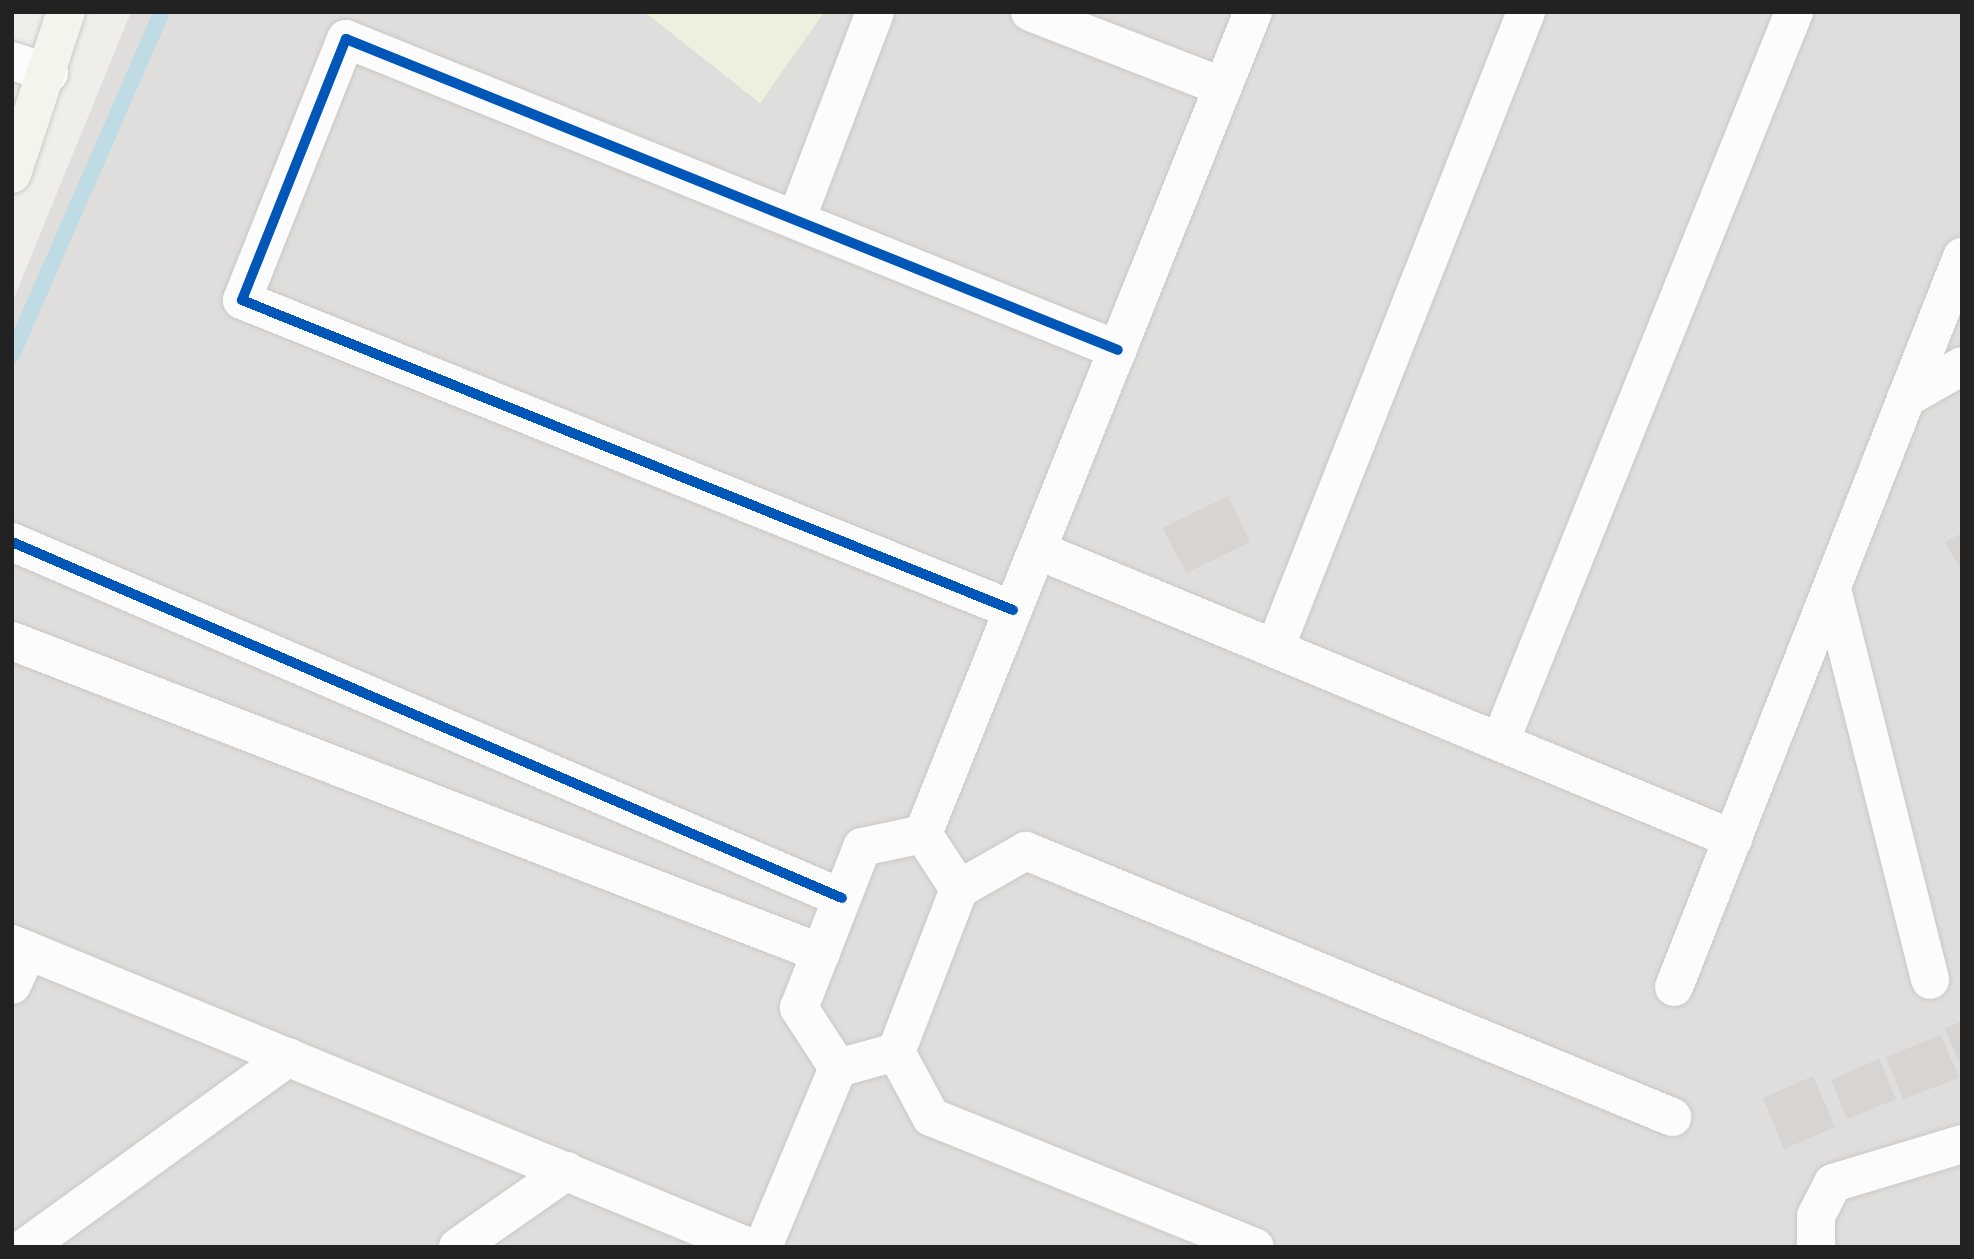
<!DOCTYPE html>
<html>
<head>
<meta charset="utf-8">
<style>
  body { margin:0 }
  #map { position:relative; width:1974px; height:1259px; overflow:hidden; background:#f0eeeb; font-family:Roboto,sans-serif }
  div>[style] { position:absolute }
  .residential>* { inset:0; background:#dfdedc }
  .farmland>* { inset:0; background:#efefdf }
  .stream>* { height:16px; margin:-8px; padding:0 8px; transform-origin:8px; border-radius:8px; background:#bfdbe3 }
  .building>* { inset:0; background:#d7d4d2 }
  .roads { filter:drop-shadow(0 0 2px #c9c8c7) drop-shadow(0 0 2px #c9c8c7) }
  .street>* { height:38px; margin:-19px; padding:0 19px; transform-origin:19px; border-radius:19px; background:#fdfcfc }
  .secondary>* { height:38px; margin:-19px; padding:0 19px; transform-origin:19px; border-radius:19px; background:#f4f4ed }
  .cycleway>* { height:10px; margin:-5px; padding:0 5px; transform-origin:5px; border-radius:5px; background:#0057b8 }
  span { translate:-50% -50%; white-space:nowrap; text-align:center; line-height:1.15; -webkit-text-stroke:5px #fff; paint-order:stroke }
  .frame { position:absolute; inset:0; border:14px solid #222; pointer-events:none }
</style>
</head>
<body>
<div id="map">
  <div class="residential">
    <div style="clip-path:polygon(131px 12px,645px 12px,760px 103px,824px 12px,1962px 12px,1962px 1247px,12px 1247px,12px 303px)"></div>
  </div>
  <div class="farmland">
    <div style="clip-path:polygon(645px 12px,824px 12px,760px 103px)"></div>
  </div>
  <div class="stream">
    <div style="left:12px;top:355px;width:374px;rotate:-66.4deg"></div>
  </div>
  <div class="building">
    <div style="clip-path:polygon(1228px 496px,1250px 542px,1186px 573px,1163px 528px)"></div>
    <div style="clip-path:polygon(1962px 533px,1962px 572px,1945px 542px)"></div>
    <div style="clip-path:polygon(1962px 1021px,1962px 1069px,1945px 1029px)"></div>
    <div style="clip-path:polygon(1941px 1035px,1959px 1078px,1903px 1099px,1886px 1057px)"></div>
    <div style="clip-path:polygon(1879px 1059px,1896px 1099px,1847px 1119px,1831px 1080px)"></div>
    <div style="clip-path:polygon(1813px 1076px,1835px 1127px,1784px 1149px,1763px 1098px)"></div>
  </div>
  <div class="roads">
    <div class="street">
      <div style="left:1030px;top:12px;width:207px;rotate:21.2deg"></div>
      <div style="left:12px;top:61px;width:39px;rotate:18deg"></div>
      <div style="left:796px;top:220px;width:222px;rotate:-69.2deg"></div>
      <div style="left:1906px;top:398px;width:64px;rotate:-29.7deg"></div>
      <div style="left:12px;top:542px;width:903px;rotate:23.22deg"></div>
      <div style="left:1037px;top:550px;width:754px;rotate:22.55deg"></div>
      <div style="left:1832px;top:589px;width:403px;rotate:75.9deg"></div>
      <div style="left:1013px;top:610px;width:831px;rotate:-158.1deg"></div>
      <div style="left:242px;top:300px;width:281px;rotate:-68.3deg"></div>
      <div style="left:346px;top:39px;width:832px;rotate:21.94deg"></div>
      <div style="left:12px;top:641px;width:867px;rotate:21.09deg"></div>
      <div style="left:1275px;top:648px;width:684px;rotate:-68.46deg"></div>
      <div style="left:1500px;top:742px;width:787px;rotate:-68.06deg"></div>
      <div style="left:923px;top:834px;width:886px;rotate:-68.13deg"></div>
      <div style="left:923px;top:834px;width:66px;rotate:56.8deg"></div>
      <div style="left:959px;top:889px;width:175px;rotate:111.1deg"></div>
      <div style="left:896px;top:1052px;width:60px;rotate:164.6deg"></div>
      <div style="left:838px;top:1068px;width:72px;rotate:-123deg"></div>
      <div style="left:799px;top:1008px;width:173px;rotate:-68.6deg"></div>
      <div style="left:862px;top:847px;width:62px;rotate:-12deg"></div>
      <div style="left:959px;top:889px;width:77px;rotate:-29.6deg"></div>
      <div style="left:1026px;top:851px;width:699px;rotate:22.38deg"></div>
      <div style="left:12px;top:944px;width:797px;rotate:22.35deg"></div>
      <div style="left:12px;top:985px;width:38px;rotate:-65deg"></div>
      <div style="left:1674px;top:987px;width:785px;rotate:-68.47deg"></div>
      <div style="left:896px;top:1052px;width:74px;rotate:61.7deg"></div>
      <div style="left:931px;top:1117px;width:349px;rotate:21.9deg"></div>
      <div style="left:26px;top:1247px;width:324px;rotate:-35.9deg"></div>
      <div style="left:458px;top:1247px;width:133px;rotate:-34.9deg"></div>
      <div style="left:763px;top:1247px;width:194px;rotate:-67.3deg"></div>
      <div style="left:1816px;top:1247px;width:31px;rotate:-90deg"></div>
      <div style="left:1816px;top:1216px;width:37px;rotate:-63deg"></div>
      <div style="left:1833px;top:1183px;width:135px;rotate:-16.8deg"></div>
    </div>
    <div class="secondary">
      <div style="left:12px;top:174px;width:171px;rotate:-71.6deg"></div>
    </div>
  </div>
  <div class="cycleway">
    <div style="left:12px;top:542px;width:903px;rotate:23.22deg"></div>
    <div style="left:1013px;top:610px;width:831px;rotate:-158.1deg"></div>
    <div style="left:242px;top:300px;width:281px;rotate:-68.3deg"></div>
    <div style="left:346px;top:39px;width:832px;rotate:21.94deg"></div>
  </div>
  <div class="frame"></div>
</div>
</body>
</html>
